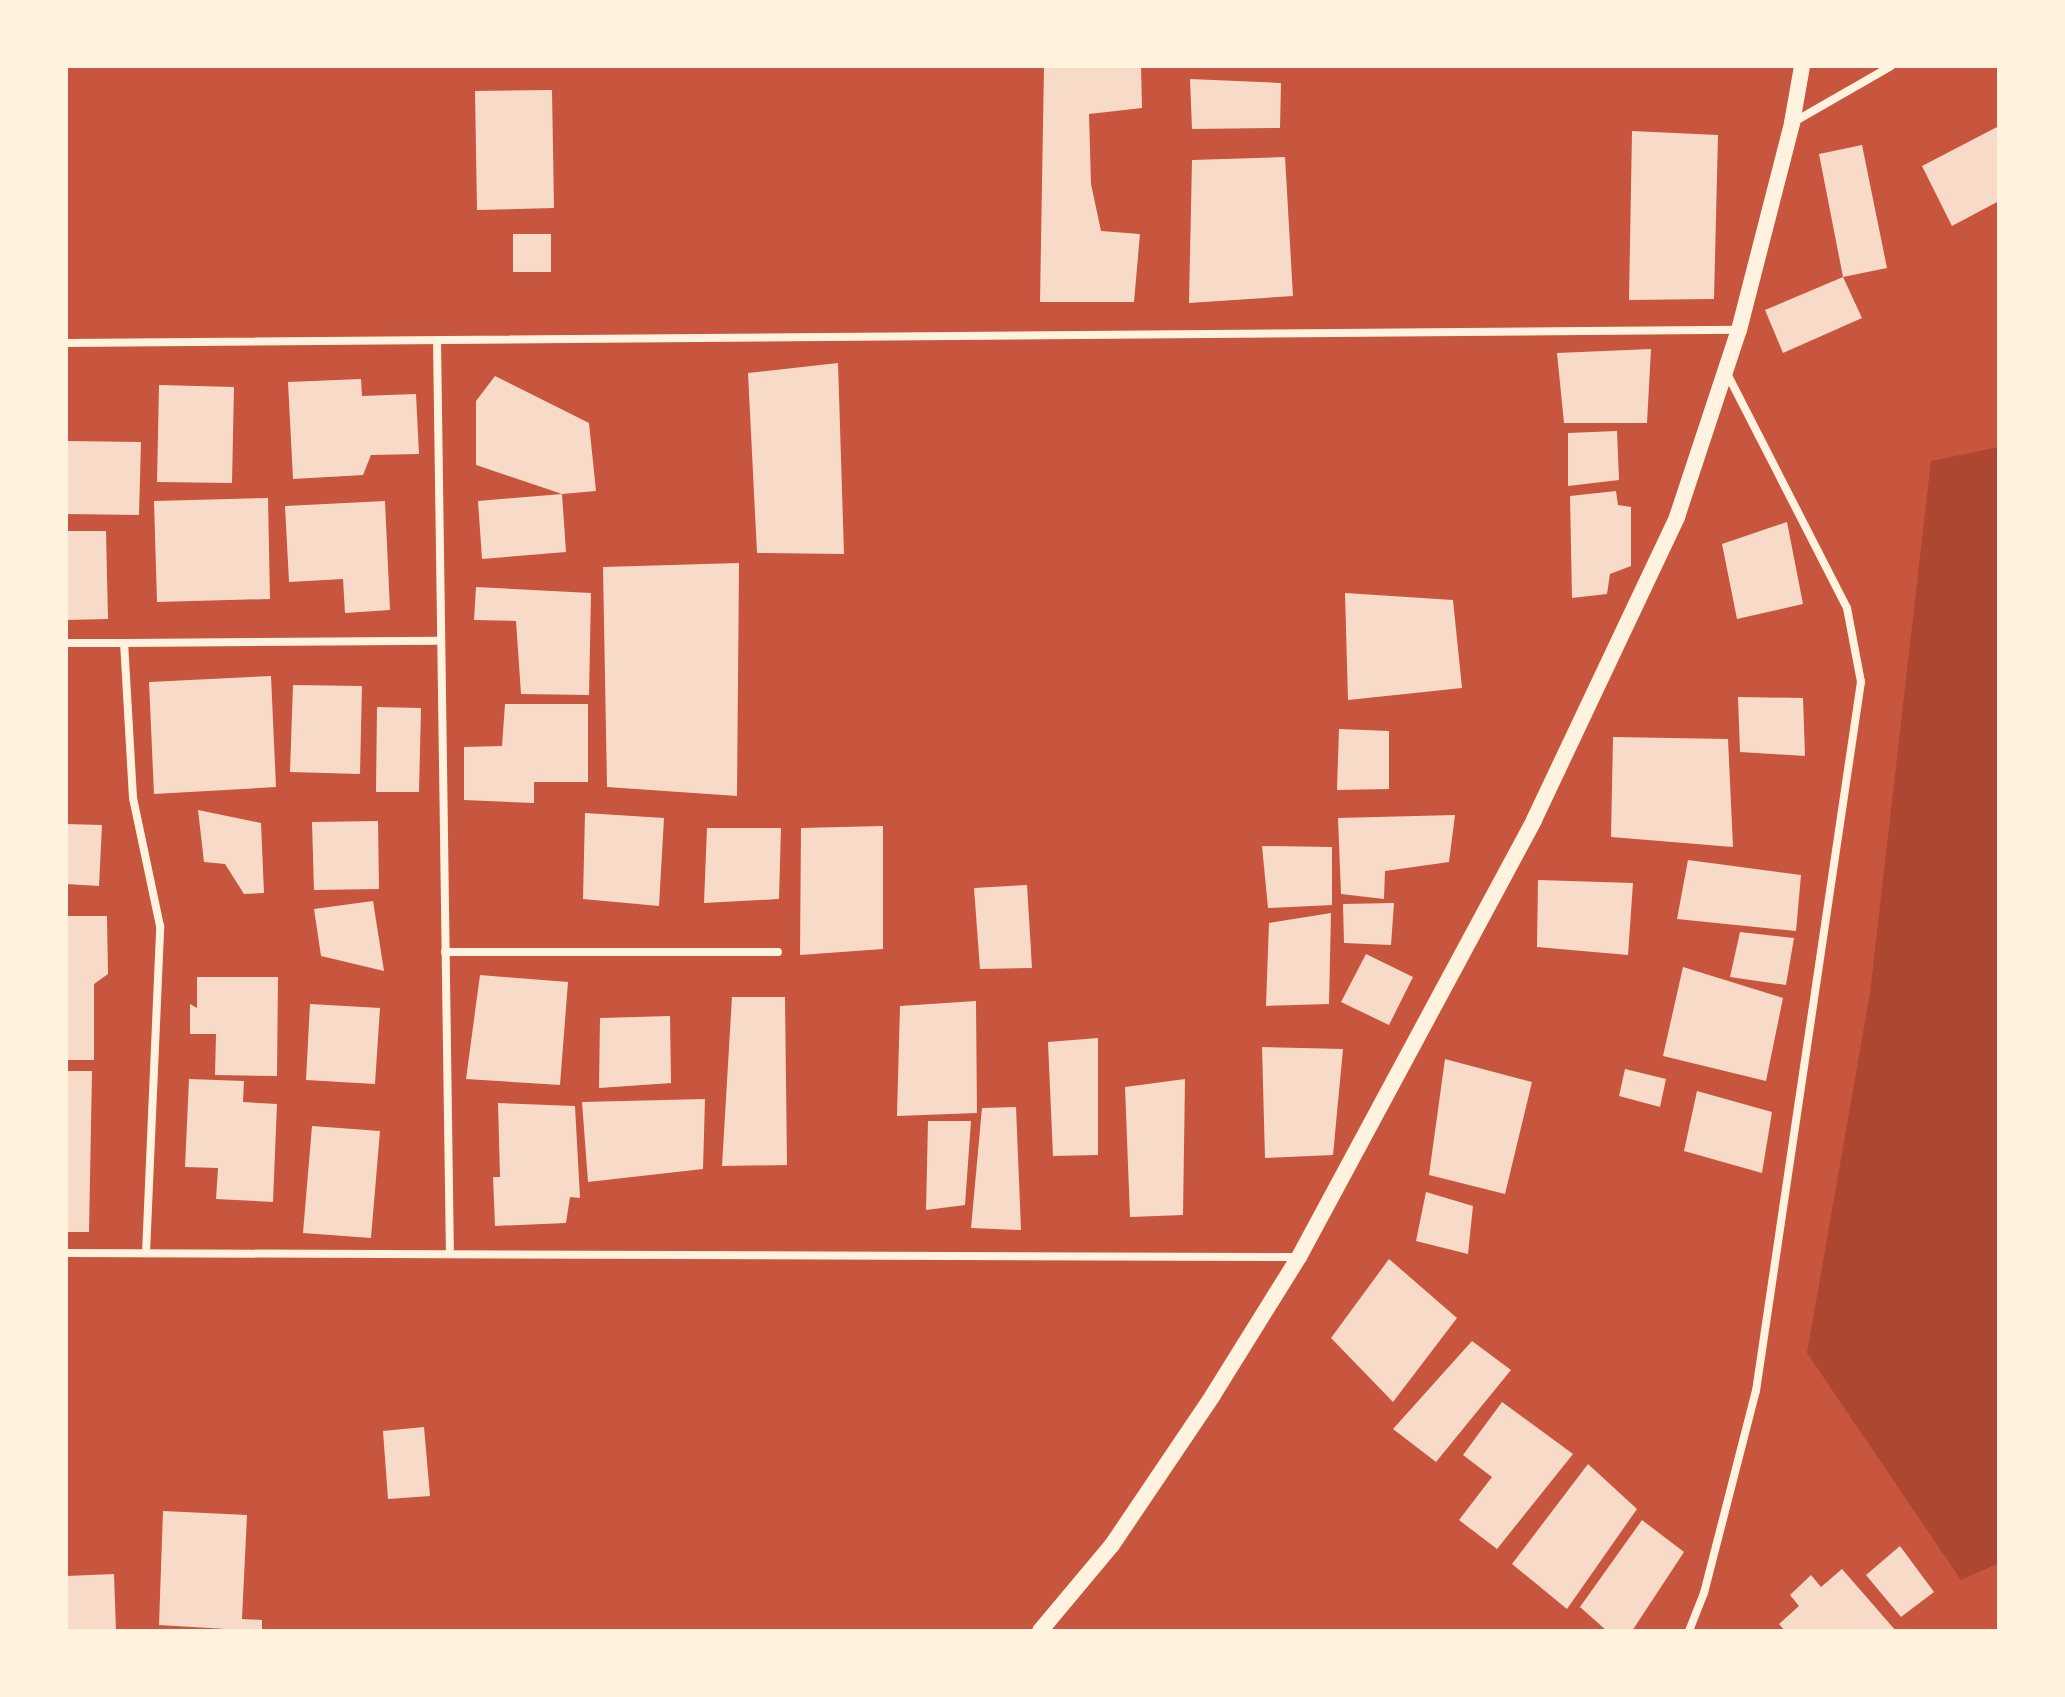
<!DOCTYPE html>
<html>
<head>
<meta charset="utf-8">
<style>
  body { margin:0 }
  #map { position:relative; width:2065px; height:1697px; overflow:hidden; background:#c8553d; font-family:Lato,sans-serif }
  div>[style] { position:absolute }
  .green>* { inset:0; background:#ae4732 }
  .building>* { inset:0; background:#f7dbc8 }
  .minor>* { height:8px; margin:-4px; padding:0 4px; transform-origin:4px; border-radius:4px; background:#fff3e0 }
  .secondary>* { height:16px; margin:-8px; padding:0 8px; transform-origin:8px; border-radius:8px; background:#fff3e0 }
  span { translate:-50% -50%; white-space:nowrap; text-align:center; line-height:1.15; -webkit-text-stroke:6px #fff3e0; paint-order:stroke }
  .frame { position:absolute; inset:0; border:68px solid #fff3e0; pointer-events:none }
</style>
</head>
<body>
<div id="map">
  <div class="green">
    <div style="clip-path:polygon(1999px 447px,1999px 1563px,1961px 1580px,1807px 1353px,1870px 993px,1931px 461px)"></div>
  </div>
  <div class="building">
    <div style="clip-path:polygon(1044px 66px,1141px 66px,1142px 108px,1089px 114px,1091px 184px,1101px 231px,1140px 234px,1134px 302px,1040px 302px)"></div>
    <div style="clip-path:polygon(1190px 79px,1281px 83px,1280px 128px,1192px 129px)"></div>
    <div style="clip-path:polygon(552px 90px,554px 208px,477px 210px,475px 91px)"></div>
    <div style="clip-path:polygon(1999px 126px,1999px 201px,1952px 226px,1922px 166px)"></div>
    <div style="clip-path:polygon(1632px 131px,1718px 135px,1714px 299px,1629px 300px)"></div>
    <div style="clip-path:polygon(1862px 145px,1887px 268px,1843px 277px,1819px 154px)"></div>
    <div style="clip-path:polygon(1285px 157px,1293px 296px,1189px 303px,1192px 160px)"></div>
    <div style="clip-path:polygon(513px 234px,551px 234px,551px 272px,513px 272px)"></div>
    <div style="clip-path:polygon(1843px 277px,1862px 318px,1783px 353px,1765px 310px)"></div>
    <div style="clip-path:polygon(1651px 349px,1647px 423px,1564px 423px,1557px 353px)"></div>
    <div style="clip-path:polygon(838px 363px,844px 554px,757px 553px,748px 373px)"></div>
    <div style="clip-path:polygon(495px 376px,589px 423px,596px 491px,562px 494px,476px 465px,476px 401px)"></div>
    <div style="clip-path:polygon(361px 379px,362px 396px,416px 394px,419px 454px,371px 455px,363px 475px,293px 479px,288px 382px)"></div>
    <div style="clip-path:polygon(159px 385px,234px 387px,232px 483px,157px 482px)"></div>
    <div style="clip-path:polygon(1617px 431px,1619px 480px,1568px 486px,1568px 433px)"></div>
    <div style="clip-path:polygon(66px 441px,141px 442px,139px 515px,66px 514px)"></div>
    <div style="clip-path:polygon(1616px 491px,1618px 505px,1631px 507px,1631px 566px,1610px 574px,1607px 594px,1572px 598px,1570px 496px)"></div>
    <div style="clip-path:polygon(562px 494px,566px 552px,482px 559px,478px 501px)"></div>
    <div style="clip-path:polygon(268px 498px,270px 599px,157px 602px,154px 501px)"></div>
    <div style="clip-path:polygon(385px 501px,390px 610px,345px 613px,343px 579px,289px 582px,285px 506px)"></div>
    <div style="clip-path:polygon(1787px 522px,1803px 604px,1737px 619px,1722px 544px)"></div>
    <div style="clip-path:polygon(66px 531px,106px 531px,108px 619px,66px 620px)"></div>
    <div style="clip-path:polygon(739px 563px,737px 796px,607px 787px,603px 567px)"></div>
    <div style="clip-path:polygon(476px 587px,591px 593px,589px 695px,521px 694px,516px 621px,474px 620px)"></div>
    <div style="clip-path:polygon(1345px 593px,1453px 600px,1462px 688px,1348px 700px)"></div>
    <div style="clip-path:polygon(271px 676px,276px 787px,154px 794px,149px 682px)"></div>
    <div style="clip-path:polygon(293px 685px,362px 686px,360px 774px,290px 772px)"></div>
    <div style="clip-path:polygon(1738px 697px,1803px 698px,1805px 756px,1740px 752px)"></div>
    <div style="clip-path:polygon(505px 704px,588px 704px,588px 782px,534px 782px,534px 803px,464px 800px,464px 747px,502px 746px)"></div>
    <div style="clip-path:polygon(377px 707px,421px 708px,419px 792px,376px 792px)"></div>
    <div style="clip-path:polygon(1339px 729px,1389px 731px,1389px 789px,1337px 790px)"></div>
    <div style="clip-path:polygon(1613px 737px,1728px 739px,1733px 847px,1611px 837px)"></div>
    <div style="clip-path:polygon(198px 810px,261px 823px,264px 893px,244px 894px,225px 864px,204px 862px)"></div>
    <div style="clip-path:polygon(585px 813px,664px 818px,659px 906px,583px 899px)"></div>
    <div style="clip-path:polygon(1455px 815px,1449px 862px,1385px 871px,1384px 899px,1341px 894px,1338px 818px)"></div>
    <div style="clip-path:polygon(378px 821px,379px 889px,314px 890px,312px 822px)"></div>
    <div style="clip-path:polygon(66px 824px,102px 825px,99px 886px,66px 884px)"></div>
    <div style="clip-path:polygon(883px 826px,883px 949px,800px 955px,801px 828px)"></div>
    <div style="clip-path:polygon(707px 828px,781px 828px,779px 899px,704px 903px)"></div>
    <div style="clip-path:polygon(1262px 846px,1332px 847px,1332px 905px,1268px 908px)"></div>
    <div style="clip-path:polygon(1688px 860px,1801px 875px,1796px 931px,1677px 919px)"></div>
    <div style="clip-path:polygon(1538px 880px,1633px 883px,1628px 955px,1537px 947px)"></div>
    <div style="clip-path:polygon(1027px 885px,1032px 968px,980px 969px,974px 888px)"></div>
    <div style="clip-path:polygon(373px 901px,384px 971px,321px 956px,314px 909px)"></div>
    <div style="clip-path:polygon(1394px 903px,1391px 945px,1344px 943px,1343px 904px)"></div>
    <div style="clip-path:polygon(1331px 913px,1329px 1004px,1266px 1006px,1269px 923px)"></div>
    <div style="clip-path:polygon(66px 916px,107px 916px,108px 974px,94px 984px,94px 1060px,66px 1060px)"></div>
    <div style="clip-path:polygon(1740px 932px,1794px 938px,1786px 985px,1730px 977px)"></div>
    <div style="clip-path:polygon(1366px 954px,1413px 977px,1389px 1025px,1341px 1002px)"></div>
    <div style="clip-path:polygon(1683px 967px,1783px 998px,1766px 1081px,1663px 1056px)"></div>
    <div style="clip-path:polygon(480px 975px,568px 982px,560px 1085px,466px 1079px)"></div>
    <div style="clip-path:polygon(197px 977px,278px 977px,277px 1076px,215px 1075px,216px 1034px,190px 1034px,190px 1004px,197px 1008px)"></div>
    <div style="clip-path:polygon(732px 997px,785px 997px,787px 1165px,722px 1166px)"></div>
    <div style="clip-path:polygon(976px 1001px,977px 1113px,897px 1116px,900px 1006px)"></div>
    <div style="clip-path:polygon(310px 1004px,380px 1008px,375px 1084px,306px 1080px)"></div>
    <div style="clip-path:polygon(670px 1016px,671px 1083px,599px 1088px,600px 1018px)"></div>
    <div style="clip-path:polygon(1098px 1038px,1098px 1155px,1053px 1156px,1048px 1042px)"></div>
    <div style="clip-path:polygon(1262px 1047px,1343px 1049px,1333px 1155px,1265px 1158px)"></div>
    <div style="clip-path:polygon(1445px 1059px,1532px 1082px,1505px 1194px,1429px 1175px)"></div>
    <div style="clip-path:polygon(1625px 1069px,1666px 1079px,1660px 1107px,1619px 1096px)"></div>
    <div style="clip-path:polygon(66px 1071px,92px 1071px,89px 1232px,66px 1232px)"></div>
    <div style="clip-path:polygon(189px 1079px,244px 1081px,243px 1102px,277px 1104px,273px 1202px,216px 1199px,218px 1168px,185px 1167px)"></div>
    <div style="clip-path:polygon(1185px 1079px,1183px 1215px,1130px 1217px,1125px 1087px)"></div>
    <div style="clip-path:polygon(1697px 1091px,1772px 1112px,1762px 1173px,1684px 1151px)"></div>
    <div style="clip-path:polygon(705px 1099px,703px 1169px,588px 1182px,582px 1102px)"></div>
    <div style="clip-path:polygon(498px 1103px,575px 1106px,580px 1198px,570px 1197px,566px 1223px,495px 1226px,493px 1177px,500px 1177px)"></div>
    <div style="clip-path:polygon(1016px 1107px,1021px 1230px,971px 1228px,982px 1108px)"></div>
    <div style="clip-path:polygon(928px 1121px,971px 1121px,965px 1205px,926px 1210px)"></div>
    <div style="clip-path:polygon(312px 1126px,380px 1131px,371px 1238px,303px 1233px)"></div>
    <div style="clip-path:polygon(1426px 1192px,1473px 1206px,1468px 1254px,1416px 1241px)"></div>
    <div style="clip-path:polygon(1389px 1259px,1457px 1318px,1393px 1402px,1331px 1338px)"></div>
    <div style="clip-path:polygon(1472px 1341px,1511px 1370px,1436px 1462px,1393px 1429px)"></div>
    <div style="clip-path:polygon(1502px 1402px,1573px 1454px,1497px 1549px,1459px 1520px,1492px 1477px,1463px 1455px)"></div>
    <div style="clip-path:polygon(424px 1427px,430px 1496px,388px 1499px,383px 1431px)"></div>
    <div style="clip-path:polygon(1588px 1464px,1637px 1509px,1567px 1609px,1512px 1564px)"></div>
    <div style="clip-path:polygon(163px 1511px,247px 1515px,242px 1619px,262px 1620px,262px 1631px,159px 1625px)"></div>
    <div style="clip-path:polygon(1642px 1520px,1684px 1552px,1632px 1631px,1607px 1631px,1580px 1607px)"></div>
    <div style="clip-path:polygon(1900px 1546px,1934px 1592px,1901px 1617px,1866px 1575px)"></div>
    <div style="clip-path:polygon(1842px 1569px,1896px 1631px,1785px 1631px,1779px 1624px,1799px 1606px,1790px 1595px,1811px 1575px,1821px 1587px)"></div>
    <div style="clip-path:polygon(114px 1574px,116px 1631px,66px 1631px,66px 1576px)"></div>
  </div>
  <div class="minor">
    <div style="left:1792px;top:123px;width:114px;rotate:-29.9deg"></div>
    <div style="left:437px;top:340px;width:914px;rotate:89.19deg"></div>
    <div style="left:66px;top:343px;width:1673px;rotate:-0.45deg"></div>
    <div style="left:66px;top:643px;width:58px"></div>
    <div style="left:445px;top:952px;width:333px"></div>
    <div style="left:66px;top:1253px;width:1232px;rotate:0.19deg"></div>
    <div style="left:146px;top:1253px;width:327px;rotate:-87.5deg"></div>
    <div style="left:160px;top:926px;width:131px;rotate:-101.9deg"></div>
    <div style="left:133px;top:798px;width:155px;rotate:-93.3deg"></div>
    <div style="left:124px;top:643px;width:317px;rotate:-0.4deg"></div>
    <div style="left:1689px;top:1631px;width:41px;rotate:-68.5deg"></div>
    <div style="left:1704px;top:1593px;width:209px;rotate:-75.6deg"></div>
    <div style="left:1756px;top:1391px;width:717px;rotate:-81.58deg"></div>
    <div style="left:1861px;top:682px;width:75px;rotate:-100.7deg"></div>
    <div style="left:1847px;top:608px;width:265px;rotate:-117.1deg"></div>
  </div>
  <div class="secondary">
    <div style="left:1040px;top:1631px;width:112px;rotate:-50.1deg"></div>
    <div style="left:1112px;top:1545px;width:181px;rotate:-56deg"></div>
    <div style="left:1213px;top:1395px;width:163px;rotate:-58.1deg"></div>
    <div style="left:1299px;top:1257px;width:496px;rotate:-61.7deg"></div>
    <div style="left:1534px;top:820px;width:335px;rotate:-64.7deg"></div>
    <div style="left:1677px;top:517px;width:197px;rotate:-71.7deg"></div>
    <div style="left:1739px;top:330px;width:214px;rotate:-75.6deg"></div>
    <div style="left:1792px;top:123px;width:58px;rotate:-80deg"></div>
  </div>
  <div class="frame"></div>
</div>
</body>
</html>
